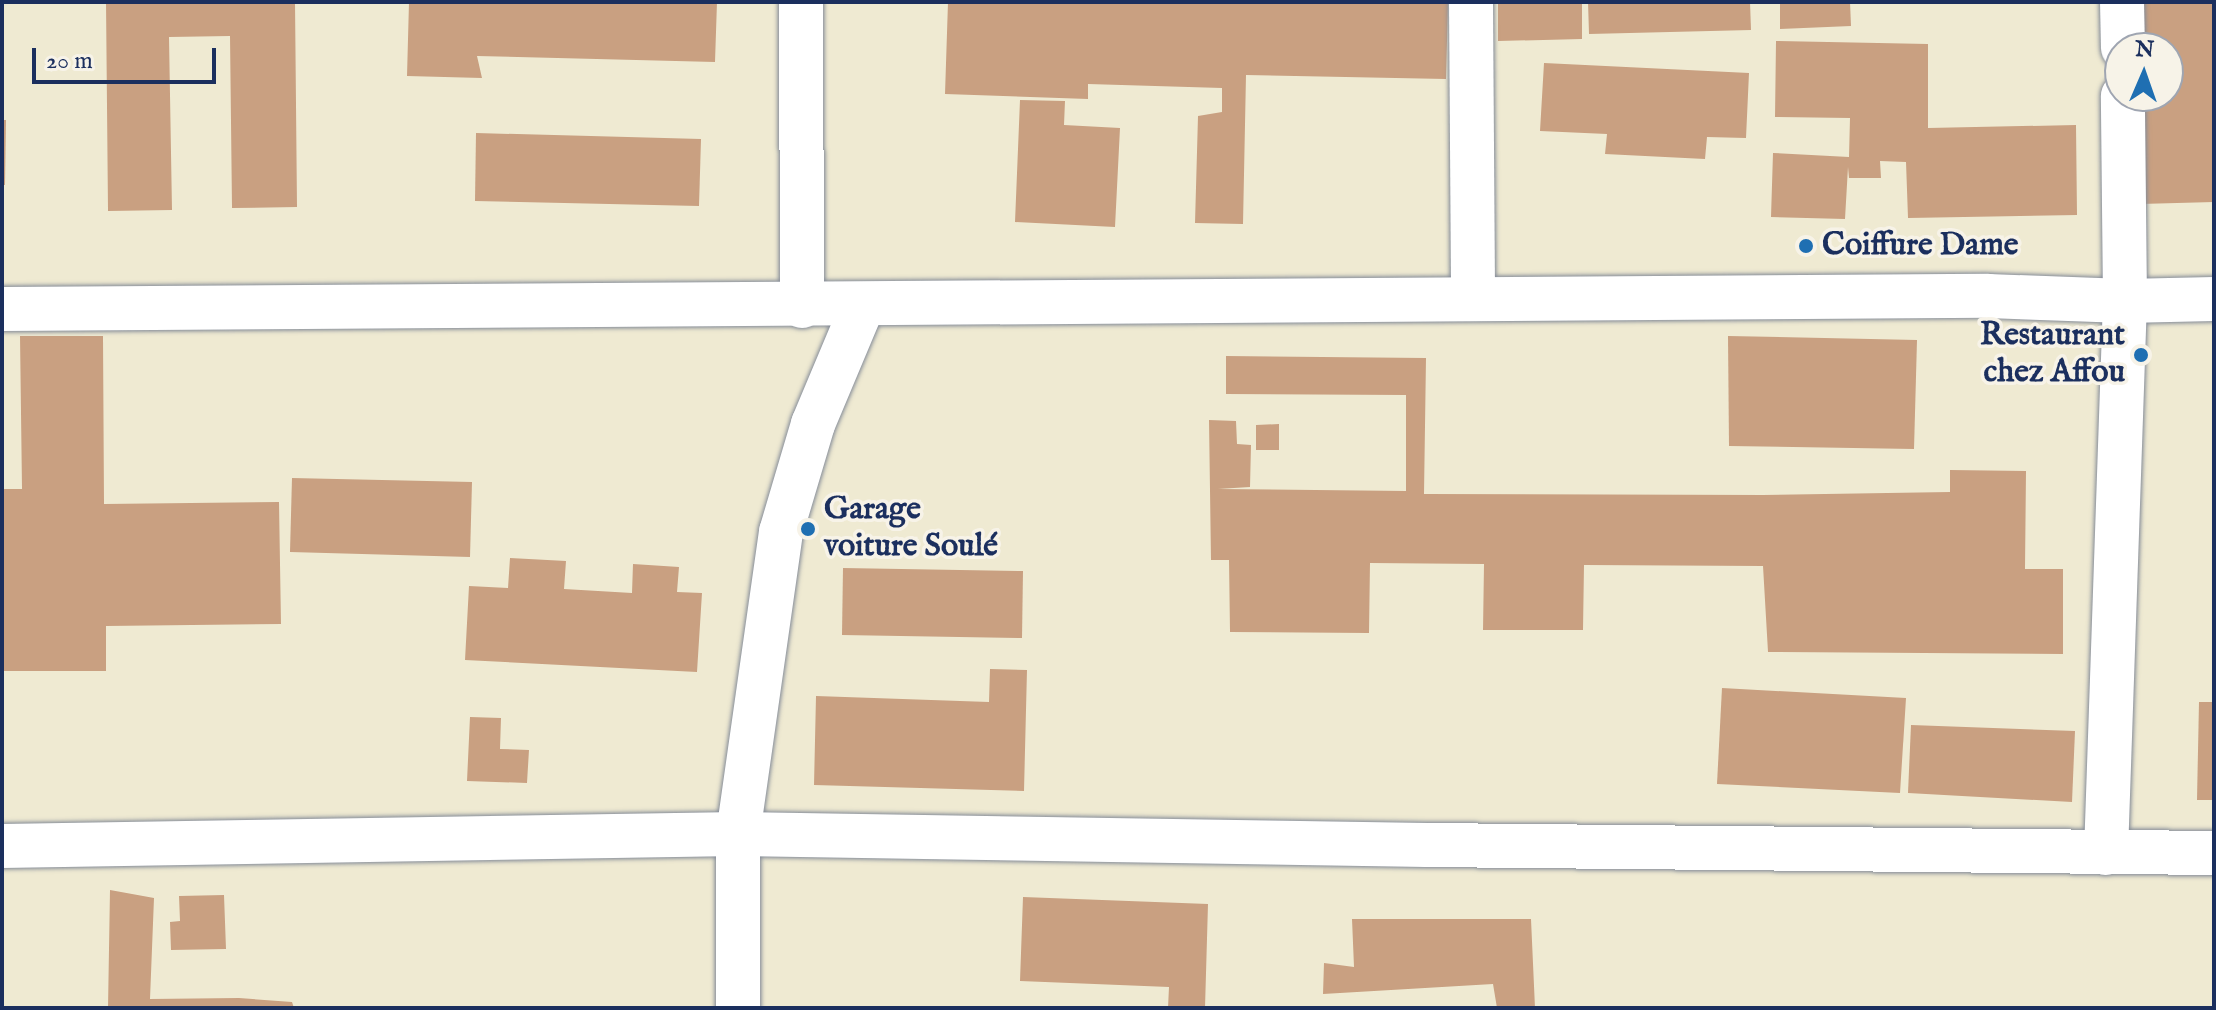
<!DOCTYPE html>
<html>
<head>
<meta charset="utf-8">
<style>
  body { margin:0 }
  #map { position:relative; width:2216px; height:1010px; overflow:hidden; background:#efead2; font-family:"IM FELL English",serif }
  div>[style] { position:absolute }
  .building>* { inset:0; background:#c9a081 }
  .roads { filter:drop-shadow(0 0 2px #858c98) drop-shadow(0 0 2px #858c98) }
  .minor>* { height:44px; margin:-22px; padding:0 22px; transform-origin:22px; border-radius:22px; background:#fff }
  .dots>* { width:22px; height:22px; translate:-50% -50%; box-sizing:border-box; border:4px solid #f7f3e8; border-radius:50% }
  span { translate:-50% -50%; white-space:nowrap; text-align:center; line-height:1.15; -webkit-text-stroke:7px #f7f3e8; paint-order:stroke }
  .poi-label { font-size:32px; color:#1b2f5e; font-weight:700 }
  .left { translate:0 -50%; text-align:left }
  .right { translate:-100% -50%; text-align:right }
  .frame { position:absolute; inset:0; border:4px solid #1b2f5e; pointer-events:none }
  .north { position:absolute; left:2104px; top:32px; width:80px; height:80px; box-sizing:border-box; background:#f7f3e8; border:2px solid #9fa5b1; border-radius:50%; rotate:2deg; font-size:22px; font-weight:700; line-height:32px; text-align:center; color:#1b2f5e }
  .north::after { content:''; display:block; margin:auto; width:28px; height:36px; background:#1f6fb2; clip-path:polygon(50% 0,100% 100%,50% 72%,0 100%) }
  .scale { position:absolute; left:32px; top:48px; width:184px; height:36px; box-sizing:border-box; border:4px solid #1b2f5e; border-top:0; padding-left:10px; font-size:24px; line-height:28px; white-space:nowrap; color:#1b2f5e; -webkit-text-stroke:6px #f7f3e8; paint-order:stroke }
</style>
</head>
<body>
<div id="map">
  <div class="building">
    <div style="clip-path:polygon(106px 2px,295px 2px,297px 207px,232px 208px,230px 36px,169px 37px,172px 210px,108px 211px)"></div>
    <div style="clip-path:polygon(409px 2px,717px 2px,715px 62px,477px 56px,482px 78px,407px 76px)"></div>
    <div style="clip-path:polygon(948px 2px,1448px 2px,1446px 79px,1246px 75px,1243px 224px,1195px 223px,1198px 116px,1222px 112px,1222px 88px,1088px 84px,1088px 99px,945px 94px)"></div>
    <div style="clip-path:polygon(1498px 2px,1582px 2px,1582px 39px,1498px 41px)"></div>
    <div style="clip-path:polygon(1588px 2px,1750px 2px,1751px 30px,1589px 34px)"></div>
    <div style="clip-path:polygon(1780px 2px,1850px 2px,1851px 26px,1780px 29px)"></div>
    <div style="clip-path:polygon(2136px 2px,2214px 2px,2214px 202px,2140px 204px,2138px 96px,2168px 96px,2168px 48px,2137px 48px)"></div>
    <div style="clip-path:polygon(1776px 41px,1928px 44px,1928px 128px,2076px 125px,2077px 215px,1908px 218px,1906px 162px,1880px 161px,1881px 178px,1849px 178px,1848px 167px,1845px 219px,1771px 217px,1773px 153px,1849px 157px,1850px 118px,1775px 117px)"></div>
    <div style="clip-path:polygon(1544px 63px,1749px 73px,1746px 138px,1707px 137px,1705px 159px,1605px 154px,1607px 134px,1540px 131px)"></div>
    <div style="clip-path:polygon(1020px 100px,1065px 101px,1064px 125px,1120px 128px,1115px 227px,1015px 222px)"></div>
    <div style="clip-path:polygon(2px 120px,6px 120px,5px 185px,2px 185px)"></div>
    <div style="clip-path:polygon(476px 133px,701px 139px,699px 206px,475px 201px)"></div>
    <div style="clip-path:polygon(20px 336px,103px 336px,104px 504px,279px 502px,281px 624px,106px 626px,106px 671px,2px 671px,2px 489px,22px 489px)"></div>
    <div style="clip-path:polygon(1728px 336px,1917px 340px,1914px 449px,1729px 446px)"></div>
    <div style="clip-path:polygon(1226px 356px,1426px 358px,1424px 494px,1763px 495px,1950px 492px,1950px 470px,2026px 471px,2025px 569px,2063px 569px,2063px 654px,1768px 652px,1763px 566px,1584px 565px,1583px 630px,1483px 630px,1484px 564px,1370px 563px,1369px 633px,1230px 632px,1229px 560px,1211px 560px,1209px 420px,1236px 421px,1237px 444px,1251px 445px,1250px 487px,1218px 489px,1406px 491px,1406px 395px,1226px 394px)"></div>
    <div style="clip-path:polygon(1279px 424px,1279px 450px,1256px 450px,1256px 425px)"></div>
    <div style="clip-path:polygon(292px 478px,472px 482px,470px 557px,290px 552px)"></div>
    <div style="clip-path:polygon(510px 558px,566px 561px,564px 589px,632px 593px,633px 564px,679px 567px,677px 592px,702px 593px,697px 672px,465px 660px,469px 586px,508px 588px)"></div>
    <div style="clip-path:polygon(843px 568px,1023px 571px,1022px 638px,842px 635px)"></div>
    <div style="clip-path:polygon(990px 669px,1027px 670px,1024px 791px,814px 785px,816px 696px,989px 702px)"></div>
    <div style="clip-path:polygon(1722px 688px,1906px 698px,1900px 793px,1717px 784px)"></div>
    <div style="clip-path:polygon(2199px 702px,2214px 702px,2214px 800px,2197px 800px)"></div>
    <div style="clip-path:polygon(470px 717px,501px 718px,500px 749px,529px 750px,527px 783px,467px 781px)"></div>
    <div style="clip-path:polygon(1911px 725px,2075px 731px,2072px 802px,1908px 793px)"></div>
    <div style="clip-path:polygon(110px 890px,154px 898px,150px 999px,239px 998px,292px 1002px,294px 1008px,108px 1008px)"></div>
    <div style="clip-path:polygon(224px 895px,226px 949px,171px 950px,170px 922px,180px 921px,179px 896px)"></div>
    <div style="clip-path:polygon(1023px 897px,1208px 904px,1205px 1008px,1168px 1008px,1169px 987px,1020px 981px)"></div>
    <div style="clip-path:polygon(1352px 919px,1531px 919px,1535px 1008px,1497px 1008px,1493px 984px,1323px 994px,1324px 963px,1354px 967px)"></div>
  </div>
  <div class="roads">
    <div class="minor">
      <div style="left:801px;top:2px;width:304px;rotate:89.8deg"></div>
      <div style="left:1471px;top:2px;width:297px;rotate:89.6deg"></div>
      <div style="left:2122px;top:2px;width:46px;rotate:88.8deg"></div>
      <div style="left:2px;top:309px;width:1986px;rotate:-0.38deg"></div>
      <div style="left:1988px;top:296px;width:137px;rotate:2.1deg"></div>
      <div style="left:2125px;top:301px;width:89px;rotate:-1.3deg"></div>
      <div style="left:2px;top:846px;width:736px;rotate:-0.93deg"></div>
      <div style="left:738px;top:834px;width:689px;rotate:0.91deg"></div>
      <div style="left:1427px;top:845px;width:787px;rotate:0.58deg"></div>
      <div style="left:2106px;top:853px;width:552px;rotate:-88.03deg"></div>
      <div style="left:2125px;top:301px;width:205px;rotate:-90.6deg"></div>
      <div style="left:738px;top:1008px;width:174px;rotate:-90deg"></div>
      <div style="left:738px;top:834px;width:305px;rotate:-81.9deg"></div>
      <div style="left:781px;top:532px;width:113px;rotate:-73.5deg"></div>
      <div style="left:813px;top:424px;width:129px;rotate:-67.2deg"></div>
    </div>
  </div>
  <div class="dots">
    <div style="left:1806px;top:246px;background:#1f6fb2"></div>
    <div style="left:2141px;top:355px;background:#1f6fb2"></div>
    <div style="left:808px;top:529px;background:#1f6fb2"></div>
  </div>
  <div class="poi-label">
    <span class="left" style="left:1822px;top:246px">Coiffure Dame</span>
    <span class="right" style="left:2125px;top:355px">Restaurant<br>chez Affou</span>
    <span class="left" style="left:824px;top:529px">Garage<br>voiture Soulé</span>
  </div>
  <div class="frame"></div>
  <div class="north">N</div>
  <div class="scale">20 m</div>
</div>
</body>
</html>
